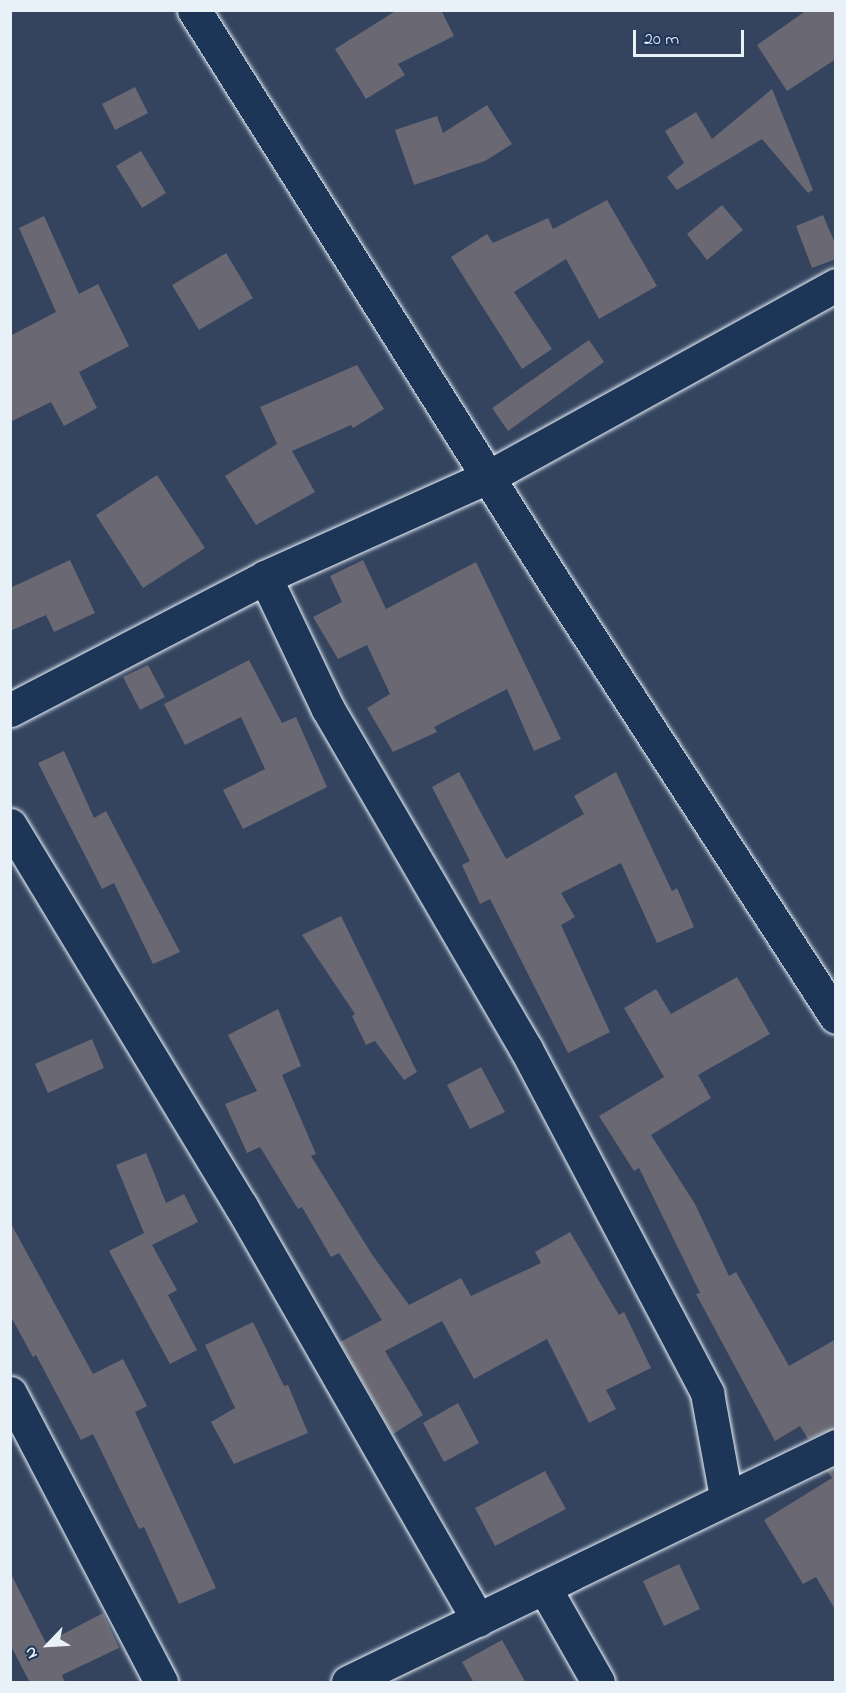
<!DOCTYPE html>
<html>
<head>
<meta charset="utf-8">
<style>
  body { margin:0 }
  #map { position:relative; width:846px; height:1693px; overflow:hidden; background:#34445f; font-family:"Indie Flower",sans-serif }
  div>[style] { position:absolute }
  .building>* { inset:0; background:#696873 }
  .roads { filter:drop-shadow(0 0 2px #e8f1f8) drop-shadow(0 0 2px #e8f1f8) }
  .minor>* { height:33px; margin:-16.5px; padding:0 16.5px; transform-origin:16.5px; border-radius:16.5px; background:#1d3557 }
  .tertiary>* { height:33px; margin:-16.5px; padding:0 16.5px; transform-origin:16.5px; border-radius:16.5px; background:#1d3557 }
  span { translate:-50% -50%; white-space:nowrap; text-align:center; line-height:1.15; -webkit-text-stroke:6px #1d3557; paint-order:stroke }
  .frame { position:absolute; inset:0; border:12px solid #e8f1f8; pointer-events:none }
  .north { position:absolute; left:18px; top:1615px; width:60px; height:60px; -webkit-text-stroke:4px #1d3557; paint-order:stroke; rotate:245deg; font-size:16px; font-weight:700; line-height:24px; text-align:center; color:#e8f1f8 }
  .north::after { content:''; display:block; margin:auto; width:21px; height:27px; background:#e8f1f8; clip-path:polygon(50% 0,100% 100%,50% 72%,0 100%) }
  .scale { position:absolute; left:633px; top:30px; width:111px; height:27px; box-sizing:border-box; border:3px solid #e8f1f8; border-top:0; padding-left:8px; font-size:18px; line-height:21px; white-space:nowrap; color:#e8f1f8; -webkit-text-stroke:4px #1d3557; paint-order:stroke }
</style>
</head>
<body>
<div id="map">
  <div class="building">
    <div style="clip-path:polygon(397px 10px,441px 10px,454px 36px,398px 64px,405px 75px,366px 99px,335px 49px)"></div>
    <div style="clip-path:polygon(807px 10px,836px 10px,836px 59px,787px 91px,757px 45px)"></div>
    <div style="clip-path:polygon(135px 87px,148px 113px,115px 130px,102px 104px)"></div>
    <div style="clip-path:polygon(772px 89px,813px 190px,808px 193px,762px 139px,677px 190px,667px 177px,684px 163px,665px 131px,696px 112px,712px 139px)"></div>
    <div style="clip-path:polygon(487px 105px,512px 144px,485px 161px,414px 185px,395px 130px,437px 116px,443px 133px)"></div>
    <div style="clip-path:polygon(141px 151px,166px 193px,142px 208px,116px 166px)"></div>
    <div style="clip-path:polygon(607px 200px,657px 286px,599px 319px,566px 259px,514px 292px,552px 349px,522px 369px,451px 257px,487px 234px,493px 243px,548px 218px,553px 229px)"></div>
    <div style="clip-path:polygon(722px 205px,743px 230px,707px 260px,687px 234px)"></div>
    <div style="clip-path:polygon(823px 215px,836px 246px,836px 259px,812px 268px,796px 226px)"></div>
    <div style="clip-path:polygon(44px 216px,79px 294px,98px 284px,129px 346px,79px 372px,97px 408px,64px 426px,51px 402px,10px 422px,10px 336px,56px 312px,19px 228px)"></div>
    <div style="clip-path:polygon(226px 253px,253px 298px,199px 330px,172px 285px)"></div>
    <div style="clip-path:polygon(589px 340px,604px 362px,508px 431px,492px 408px)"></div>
    <div style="clip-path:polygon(357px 365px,384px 409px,353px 428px,351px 425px,292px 451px,315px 492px,256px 525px,225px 476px,277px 444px,260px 407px)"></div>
    <div style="clip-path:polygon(157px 475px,205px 548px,143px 588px,96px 515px)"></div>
    <div style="clip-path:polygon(70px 560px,95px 613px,54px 632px,46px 615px,10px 631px,10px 588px)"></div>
    <div style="clip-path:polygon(363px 560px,386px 609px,476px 562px,561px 739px,534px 751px,507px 689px,434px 727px,437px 732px,393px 752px,367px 708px,390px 694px,367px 645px,338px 659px,313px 617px,342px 602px,330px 576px)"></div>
    <div style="clip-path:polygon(249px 660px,282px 723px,296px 717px,327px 787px,243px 829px,223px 790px,265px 769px,241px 717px,185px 745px,164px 704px)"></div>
    <div style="clip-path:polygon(148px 665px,165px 697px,140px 710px,123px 677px)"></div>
    <div style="clip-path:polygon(64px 751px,94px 818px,106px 811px,180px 952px,153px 964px,114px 883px,102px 889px,38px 763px)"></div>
    <div style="clip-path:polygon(459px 772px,506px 859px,584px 814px,574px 796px,616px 772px,672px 891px,677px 888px,694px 927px,657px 943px,621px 863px,561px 893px,575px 917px,561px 925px,610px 1032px,568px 1053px,490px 899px,480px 904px,462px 865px,470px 861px,432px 787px)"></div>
    <div style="clip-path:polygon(341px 916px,417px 1072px,404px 1080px,375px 1041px,366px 1045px,352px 1016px,355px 1014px,302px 935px)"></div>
    <div style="clip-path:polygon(737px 977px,770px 1034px,698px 1075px,711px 1098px,651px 1135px,695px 1204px,729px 1276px,736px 1272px,789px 1366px,836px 1339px,836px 1428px,808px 1439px,800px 1426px,775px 1441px,696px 1294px,700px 1293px,639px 1168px,634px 1171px,599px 1116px,664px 1077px,624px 1008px,656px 989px,671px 1014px)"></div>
    <div style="clip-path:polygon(278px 1009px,301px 1066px,282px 1075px,316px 1154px,311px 1156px,371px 1253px,409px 1305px,461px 1278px,471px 1296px,541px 1263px,535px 1252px,570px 1232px,619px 1315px,624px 1312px,651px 1368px,606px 1390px,616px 1409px,589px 1423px,547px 1339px,474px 1379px,442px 1321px,385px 1351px,423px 1415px,393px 1434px,340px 1342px,382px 1320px,339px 1253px,331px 1257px,302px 1207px,298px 1209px,260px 1147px,247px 1153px,225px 1104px,257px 1091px,228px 1035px)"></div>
    <div style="clip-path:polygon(92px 1039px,104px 1068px,48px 1093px,35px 1064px)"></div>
    <div style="clip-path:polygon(481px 1067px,505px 1112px,470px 1129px,447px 1085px)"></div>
    <div style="clip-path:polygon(146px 1153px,166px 1203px,184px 1194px,198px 1222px,152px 1245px,177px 1290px,168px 1295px,197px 1350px,170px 1364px,109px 1251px,144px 1233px,116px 1165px)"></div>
    <div style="clip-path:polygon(10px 1222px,93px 1374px,123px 1359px,147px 1406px,135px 1412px,216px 1588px,179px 1604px,144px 1527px,139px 1529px,93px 1434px,81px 1440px,36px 1355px,33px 1357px,10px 1315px)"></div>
    <div style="clip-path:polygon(253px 1322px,284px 1386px,288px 1385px,308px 1433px,234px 1464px,211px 1422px,235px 1408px,205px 1345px)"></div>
    <div style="clip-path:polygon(458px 1403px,479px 1443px,444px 1462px,423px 1423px)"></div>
    <div style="clip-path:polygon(836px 1467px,836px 1611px,816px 1577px,803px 1584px,764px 1520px,832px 1478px,827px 1471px)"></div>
    <div style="clip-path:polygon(545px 1471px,566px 1509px,495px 1546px,475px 1508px)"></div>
    <div style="clip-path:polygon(679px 1564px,700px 1609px,664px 1626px,643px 1581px)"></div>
    <div style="clip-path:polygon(10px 1572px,46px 1643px,103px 1613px,119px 1648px,62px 1675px,65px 1683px,30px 1683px,10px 1644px)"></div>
    <div style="clip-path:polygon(502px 1640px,526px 1683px,474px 1683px,462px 1662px)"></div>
  </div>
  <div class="roads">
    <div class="minor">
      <div style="left:265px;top:577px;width:146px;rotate:64.5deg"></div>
      <div style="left:328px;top:709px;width:393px;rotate:59.8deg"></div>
      <div style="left:526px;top:1049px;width:389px;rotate:62.2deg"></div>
      <div style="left:707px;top:1393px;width:106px;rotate:79.6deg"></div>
      <div style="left:10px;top:710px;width:288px;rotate:-27.5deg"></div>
      <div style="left:265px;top:577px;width:247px;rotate:-24.2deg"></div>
      <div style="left:490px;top:476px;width:395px;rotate:-28.9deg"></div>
      <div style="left:10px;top:825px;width:446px;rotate:58.8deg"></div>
      <div style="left:241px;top:1206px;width:477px;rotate:60.2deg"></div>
      <div style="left:10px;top:1393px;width:326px;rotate:62.4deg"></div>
      <div style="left:544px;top:1587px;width:109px;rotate:60.4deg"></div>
      <div style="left:348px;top:1682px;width:542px;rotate:-25.81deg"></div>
    </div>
    <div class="tertiary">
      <div style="left:194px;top:10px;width:676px;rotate:57.81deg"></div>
      <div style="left:554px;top:582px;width:518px;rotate:57.05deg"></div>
    </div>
  </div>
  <div class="frame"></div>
  <div class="north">N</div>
  <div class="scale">20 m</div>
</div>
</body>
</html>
